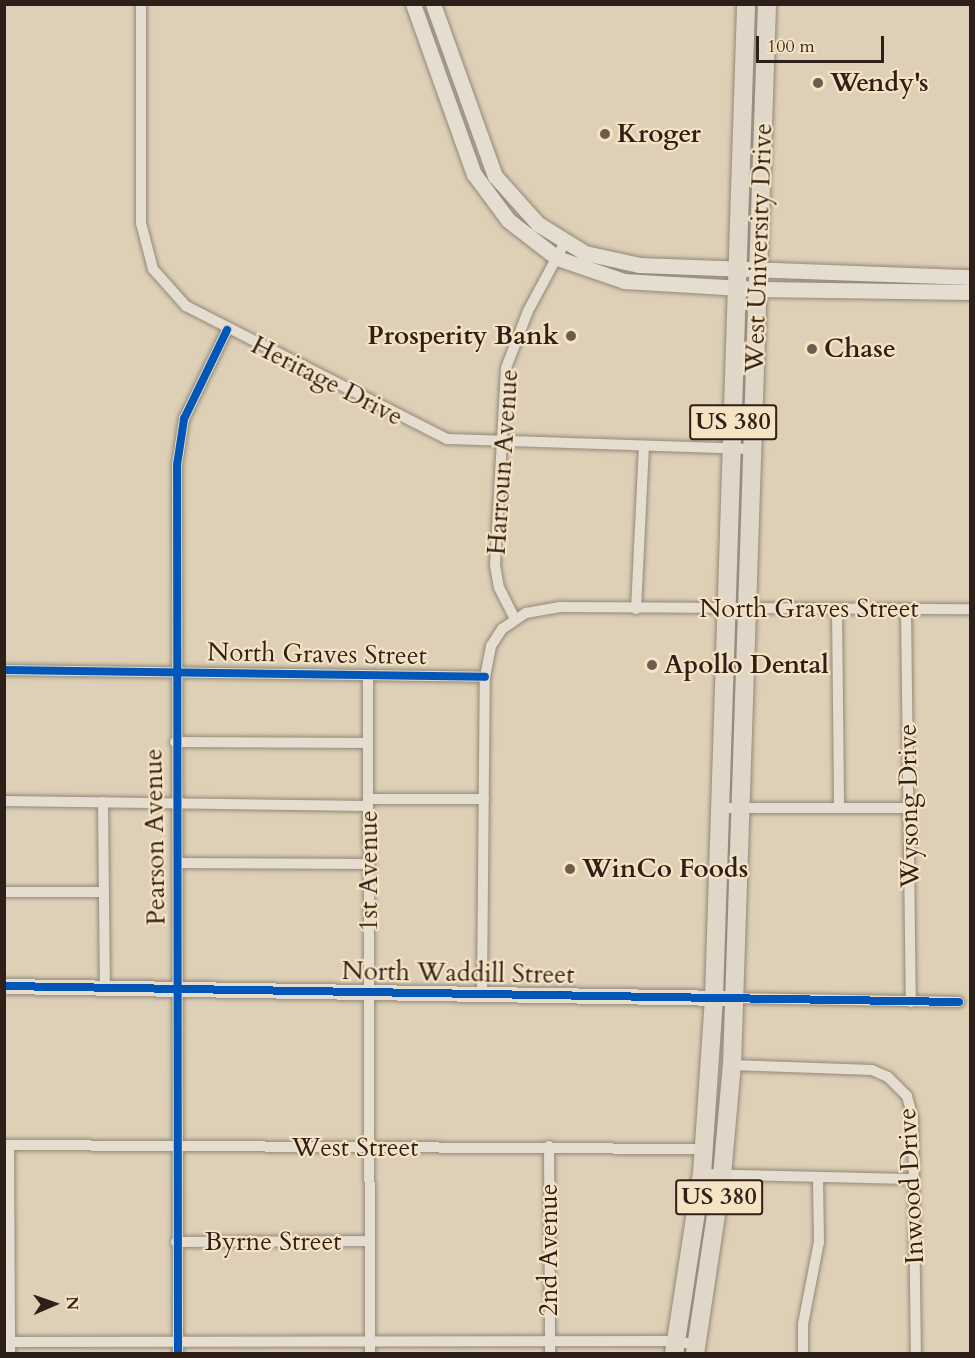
<!DOCTYPE html>
<html>
<head>
<meta charset="utf-8">
<style>
  body { margin:0 }
  #map { position:relative; width:975px; height:1358px; overflow:hidden; background:#ded0b6; font-family:Cardo,serif }
  div>[style] { position:absolute }
  .roads { filter:drop-shadow(0 0 2px #928879) drop-shadow(0 0 2px #928879) }
  .street>* { height:10px; margin:-5px; padding:0 5px; transform-origin:5px; border-radius:5px; background:#e4ddd0 }
  .secondary>* { height:15px; margin:-7.5px; padding:0 7.5px; transform-origin:7.5px; border-radius:7.5px; background:#e4ddd0 }
  .highway>* { height:18px; margin:-9px; padding:0 9px; transform-origin:9px; border-radius:9px; background:#e0d7c8 }
  .cycleway>* { height:8px; margin:-4px; padding:0 4px; transform-origin:4px; border-radius:4px; background:#0057b8 }
  .dots>* { width:16px; height:16px; translate:-50% -50%; box-sizing:border-box; border:3px solid #f5e3c4; border-radius:50% }
  span { translate:-50% -50%; white-space:nowrap; text-align:center; line-height:1.15; -webkit-text-stroke:4.5px #f5e3c4; paint-order:stroke }
  .shield-label span { padding:2px 4px; background:#f5e3c4; border:2px solid; border-radius:4px; -webkit-text-stroke-width:0 }
  .shield-label { font-size:24px; color:#2e1f19; font-weight:700 }
  .poi-label { font-size:26px; color:#2e1f19; font-weight:700 }
  .left { translate:0 -50%; text-align:left }
  .right { translate:-100% -50%; text-align:right }
  .street-label { font-size:26px; color:#2e1f19 }
  .frame { position:absolute; inset:0; border:6px solid #2e1f19; pointer-events:none }
  .north { position:absolute; left:24px; top:1274px; width:60px; height:60px; -webkit-text-stroke:4px #f5e3c4; paint-order:stroke; rotate:88deg; font-size:16px; font-weight:700; line-height:24px; text-align:center; color:#2e1f19 }
  .north::after { content:''; display:block; margin:auto; width:21px; height:27px; background:#2e1f19; clip-path:polygon(50% 0,100% 100%,50% 72%,0 100%) }
  .scale { position:absolute; left:756px; top:36px; width:128px; height:27px; box-sizing:border-box; border:3px solid #2e1f19; border-top:0; padding-left:8px; font-size:18px; line-height:21px; white-space:nowrap; color:#2e1f19; -webkit-text-stroke:4px #f5e3c4; paint-order:stroke }
</style>
</head>
<body>
<div id="map">
  <div class="roads">
    <div class="street">
      <div style="left:141px;top:4px;width:219px;rotate:90deg"></div>
      <div style="left:141px;top:223px;width:48px;rotate:75.4deg"></div>
      <div style="left:153px;top:269px;width:50px;rotate:48.3deg"></div>
      <div style="left:186px;top:306px;width:293px;rotate:27deg"></div>
      <div style="left:447px;top:439px;width:305px;rotate:1.9deg"></div>
      <div style="left:837px;top:608px;width:199px;rotate:89.4deg"></div>
      <div style="left:636px;top:609px;width:162px;rotate:-87.2deg"></div>
      <div style="left:906px;top:609px;width:393px;rotate:89.3deg"></div>
      <div style="left:515px;top:619px;width:35px;rotate:-117deg"></div>
      <div style="left:499px;top:588px;width:23px;rotate:-100deg"></div>
      <div style="left:495px;top:565px;width:197px;rotate:-86.8deg"></div>
      <div style="left:506px;top:368px;width:61px;rotate:-68.9deg"></div>
      <div style="left:528px;top:311px;width:78px;rotate:-61.8deg"></div>
      <div style="left:4px;top:670px;width:481px;rotate:0.8deg"></div>
      <div style="left:368px;top:676px;width:678px;rotate:89.83deg"></div>
      <div style="left:175px;top:742px;width:193px;rotate:0.3deg"></div>
      <div style="left:368px;top:799px;width:116px"></div>
      <div style="left:4px;top:801px;width:364px;rotate:0.8deg"></div>
      <div style="left:103px;top:802px;width:185px;rotate:89.4deg"></div>
      <div style="left:720px;top:808px;width:189px"></div>
      <div style="left:178px;top:863px;width:190px;rotate:0.3deg"></div>
      <div style="left:4px;top:892px;width:100px"></div>
      <div style="left:482px;top:995px;width:318px;rotate:-89.5deg"></div>
      <div style="left:485px;top:677px;width:32px;rotate:-79deg"></div>
      <div style="left:491px;top:646px;width:20px;rotate:-57deg"></div>
      <div style="left:502px;top:629px;width:29px;rotate:-34deg"></div>
      <div style="left:526px;top:613px;width:36px;rotate:-10deg"></div>
      <div style="left:561px;top:607px;width:409px;rotate:0.3deg"></div>
      <div style="left:735px;top:998px;width:224px;rotate:1deg"></div>
      <div style="left:732px;top:1065px;width:140px;rotate:2deg"></div>
      <div style="left:872px;top:1070px;width:17px;rotate:24deg"></div>
      <div style="left:888px;top:1077px;width:27px;rotate:45deg"></div>
      <div style="left:907px;top:1096px;width:23px;rotate:75deg"></div>
      <div style="left:913px;top:1118px;width:236px;rotate:89.3deg"></div>
      <div style="left:4px;top:1145px;width:701px;rotate:0.33deg"></div>
      <div style="left:9px;top:1146px;width:208px;rotate:89.7deg"></div>
      <div style="left:549px;top:1146px;width:208px;rotate:89.7deg"></div>
      <div style="left:702px;top:1174px;width:212px;rotate:1.4deg"></div>
      <div style="left:176px;top:1242px;width:193px;rotate:-0.3deg"></div>
      <div style="left:4px;top:1342px;width:672px;rotate:-0.09deg"></div>
      <div style="left:676px;top:1341px;width:20px;rotate:11deg"></div>
      <div style="left:178px;top:1354px;width:889px;rotate:-90.06deg"></div>
      <div style="left:177px;top:465px;width:47px;rotate:-81.3deg"></div>
      <div style="left:184px;top:419px;width:99px;rotate:-64.2deg"></div>
      <div style="left:803px;top:1354px;width:30px;rotate:-90deg"></div>
      <div style="left:803px;top:1324px;width:84px;rotate:-79deg"></div>
      <div style="left:819px;top:1242px;width:63px;rotate:-90.9deg"></div>
    </div>
    <div class="secondary">
      <div style="left:413px;top:4px;width:181px;rotate:70.3deg"></div>
      <div style="left:474px;top:174px;width:57px;rotate:53.5deg"></div>
      <div style="left:508px;top:220px;width:62px;rotate:37.8deg"></div>
      <div style="left:557px;top:258px;width:71px;rotate:18.9deg"></div>
      <div style="left:624px;top:281px;width:134px;rotate:3.4deg"></div>
      <div style="left:758px;top:289px;width:212px;rotate:0.8deg"></div>
      <div style="left:433px;top:4px;width:183px;rotate:70.2deg"></div>
      <div style="left:495px;top:176px;width:64px;rotate:48.1deg"></div>
      <div style="left:538px;top:224px;width:55px;rotate:31.7deg"></div>
      <div style="left:585px;top:253px;width:55px;rotate:12.5deg"></div>
      <div style="left:639px;top:265px;width:331px;rotate:2.1deg"></div>
      <div style="left:4px;top:986px;width:722px;rotate:0.95deg"></div>
    </div>
    <div class="highway">
      <div style="left:674px;top:1354px;width:182px;rotate:-81.2deg"></div>
      <div style="left:702px;top:1174px;width:177px;rotate:-86.1deg"></div>
      <div style="left:714px;top:997px;width:994px;rotate:-88.15deg"></div>
      <div style="left:695px;top:1354px;width:180px;rotate:-81.4deg"></div>
      <div style="left:722px;top:1176px;width:111px;rotate:-84.9deg"></div>
      <div style="left:732px;top:1065px;width:1062px;rotate:-88.11deg"></div>
    </div>
  </div>
  <div class="cycleway">
    <div style="left:4px;top:670px;width:481px;rotate:0.8deg"></div>
    <div style="left:4px;top:986px;width:955px;rotate:0.96deg"></div>
    <div style="left:178px;top:1354px;width:889px;rotate:-90.06deg"></div>
    <div style="left:177px;top:465px;width:47px;rotate:-81.3deg"></div>
    <div style="left:184px;top:419px;width:99px;rotate:-64.2deg"></div>
  </div>
  <div class="dots">
    <div style="left:818px;top:83px;background:#6c5d50"></div>
    <div style="left:605px;top:134px;background:#6c5d50"></div>
    <div style="left:571px;top:336px;background:#6c5d50"></div>
    <div style="left:812px;top:349px;background:#6c5d50"></div>
    <div style="left:652px;top:665px;background:#6c5d50"></div>
    <div style="left:570px;top:869px;background:#6c5d50"></div>
  </div>
  <div class="shield-label">
    <span style="left:733px;top:422px">US 380</span>
    <span style="left:719px;top:1197px">US 380</span>
  </div>
  <div class="poi-label">
    <span class="left" style="left:830px;top:83px">Wendy's</span>
    <span class="left" style="left:617px;top:134px">Kroger</span>
    <span class="right" style="left:559px;top:336px">Prosperity Bank</span>
    <span class="left" style="left:824px;top:349px">Chase</span>
    <span class="left" style="left:664px;top:665px">Apollo Dental</span>
    <span class="left" style="left:582px;top:869px">WinCo Foods</span>
  </div>
  <div class="street-label">
    <span style="left:759px;top:248px;rotate:-88deg">West University Drive</span>
    <span style="left:327px;top:381px;rotate:27deg">Heritage Drive</span>
    <span style="left:503px;top:462px;rotate:-86deg">Harroun Avenue</span>
    <span style="left:809px;top:609px">North Graves Street</span>
    <span style="left:317px;top:654px;rotate:1deg">North Graves Street</span>
    <span style="left:909px;top:806px;rotate:-91deg">Wysong Drive</span>
    <span style="left:155px;top:837px;rotate:-91deg">Pearson Avenue</span>
    <span style="left:369px;top:871px;rotate:-90deg">1st Avenue</span>
    <span style="left:458px;top:973px;rotate:1deg">North Waddill Street</span>
    <span style="left:355px;top:1148px">West Street</span>
    <span style="left:911px;top:1186px;rotate:-93deg">Inwood Drive</span>
    <span style="left:273px;top:1242px">Byrne Street</span>
    <span style="left:549px;top:1250px;rotate:-90deg">2nd Avenue</span>
  </div>
  <div class="frame"></div>
  <div class="north">N</div>
  <div class="scale">100 m</div>
</div>
</body>
</html>
